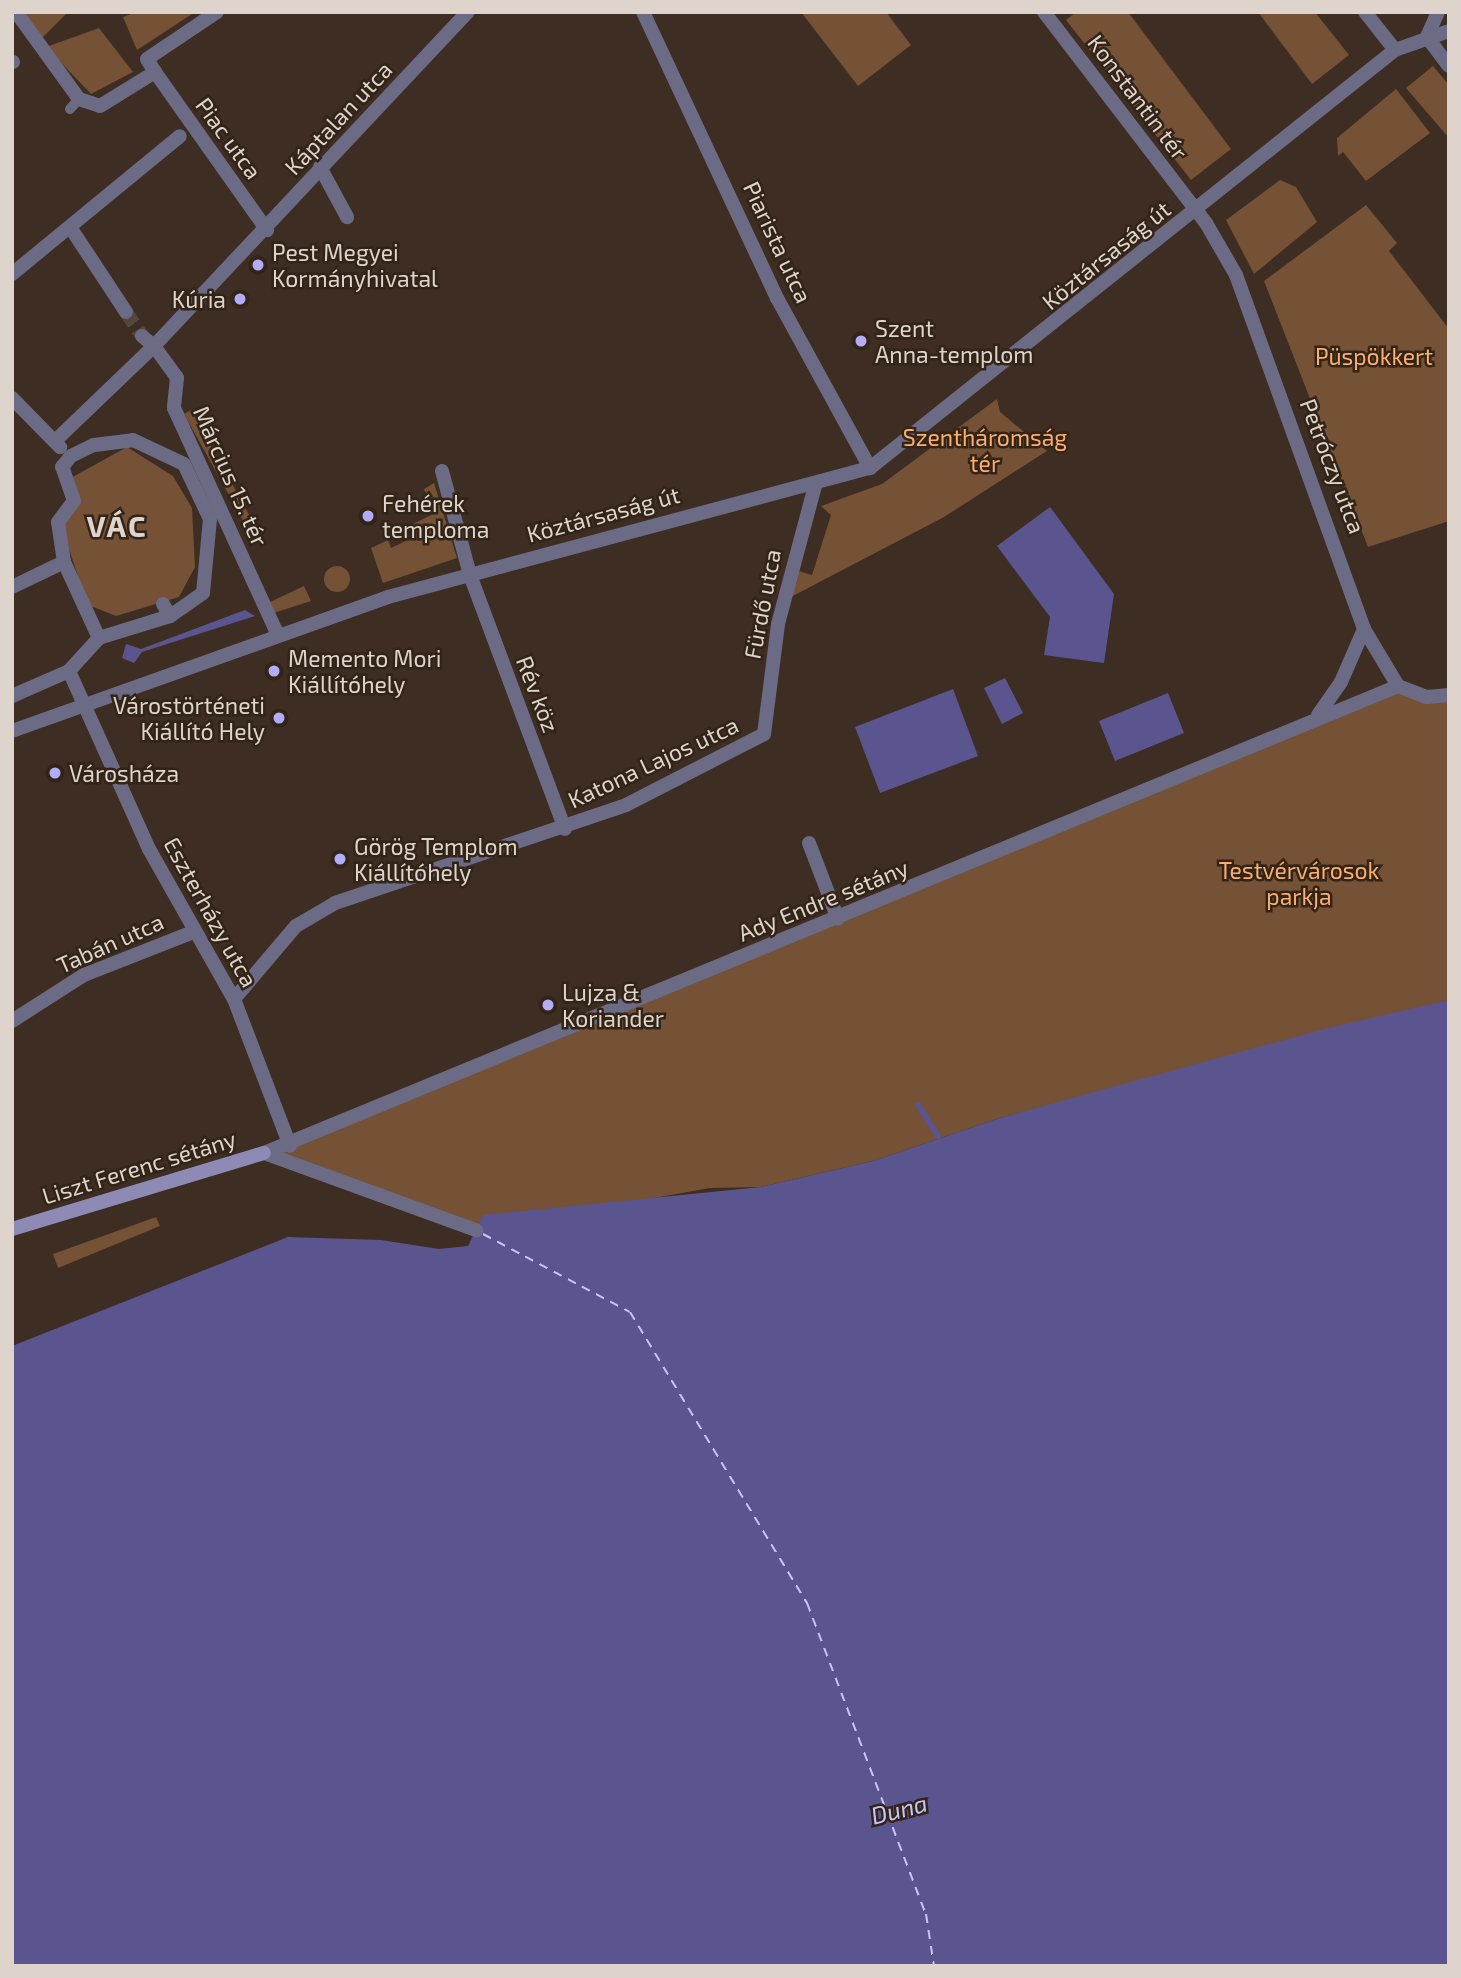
<!DOCTYPE html>
<html>
<head>
<meta charset="utf-8">
<style>
  body { margin:0 }
  #map { position:relative; width:1461px; height:1978px; overflow:hidden; background:#3d2d22; font-family:"Exo 2",sans-serif }
  div>[style] { position:absolute }
  .green>* { inset:0; background:#755135 }
  .round { border-radius:50% }
  .water>* { inset:0; background:#5b558f }
  .stream>* { height:6px; margin:-3px; padding:0 3px; transform-origin:3px; border-radius:3px; background:#5b558f }
  .ferry>* { height:2px; margin-top:-1px; transform-origin:0; background:repeating-linear-gradient(90deg,#c7c4f9 0 9px,transparent 0 16px) }
  .street-tunnel>* { height:14px; margin-top:-7px; transform-origin:0; background:repeating-linear-gradient(90deg,#55463c 0 14px,transparent 0 21px) }
  .lane>* { height:10px; margin:-5px; padding:0 5px; transform-origin:5px; border-radius:5px; background:#6c6b85 }
  .street>* { height:14px; margin:-7px; padding:0 7px; transform-origin:7px; border-radius:7px; background:#6c6b85 }
  .secondary>* { height:14px; margin:-7px; padding:0 7px; transform-origin:7px; border-radius:7px; background:#8d8bb5 }
  .dots>* { width:19px; height:19px; translate:-50% -50%; box-sizing:border-box; border:4px solid #332418; border-radius:50% }
  span { translate:-50% -50%; white-space:nowrap; text-align:center; line-height:1.15; -webkit-text-stroke:5px #332418; paint-order:stroke }
  .street-label { font-size:23px; color:#ded4cc }
  .poi-label { font-size:23px; color:#ded4cc }
  .left { translate:0 -50%; text-align:left }
  .right { translate:-100% -50%; text-align:right }
  .park-label { font-size:23px; color:#fcae6f }
  .water-label { font-size:24px; color:#c7c4f9; font-style:italic }
  .district-label { font-size:30px; color:#ded4cc; font-weight:700; letter-spacing:2px }
  .frame { position:absolute; inset:0; border:14px solid #ded4cc; pointer-events:none }
</style>
</head>
<body>
<div id="map">
  <div class="green">
    <div style="clip-path:polygon(21px 12px,68px 12px,41px 39px)"></div>
    <div style="clip-path:polygon(136px 12px,195px 12px,137px 50px,123px 17px)"></div>
    <div style="clip-path:polygon(801px 12px,886px 12px,911px 45px,858px 86px)"></div>
    <div style="clip-path:polygon(1076px 12px,1128px 12px,1231px 149px,1191px 180px,1066px 20px)"></div>
    <div style="clip-path:polygon(1258px 12px,1315px 12px,1349px 55px,1312px 84px)"></div>
    <div style="clip-path:polygon(99px 28px,133px 72px,91px 94px,46px 47px)"></div>
    <div style="clip-path:polygon(1433px 66px,1449px 85px,1449px 138px,1406px 88px)"></div>
    <div style="clip-path:polygon(1396px 89px,1430px 133px,1366px 181px,1343px 152px,1338px 156px,1337px 138px)"></div>
    <div style="clip-path:polygon(1280px 180px,1296px 187px,1317px 222px,1254px 274px,1226px 220px)"></div>
    <div style="clip-path:polygon(1366px 205px,1397px 243px,1389px 251px,1449px 329px,1449px 521px,1368px 547px,1264px 281px)"></div>
    <div style="clip-path:polygon(997px 399px,1000px 412px,1047px 451px,944px 517px,789px 598px,789px 568px,812px 575px,831px 515px,821px 506px,882px 484px)"></div>
    <div style="clip-path:polygon(191px 410px,262px 538px,255px 542px,184px 414px)"></div>
    <div style="clip-path:polygon(127px 447px,173px 476px,192px 508px,195px 567px,179px 597px,116px 616px,88px 605px,61px 526px,70px 512px,69px 479px)"></div>
    <div style="clip-path:polygon(434px 483px,457px 558px,383px 583px,371px 548px,388px 540px,391px 548px,414px 537px,409px 526px,435px 513px,424px 489px)"></div>
    <div class="round" style="left:324px;top:566px;width:26px;height:26px"></div>
    <div style="clip-path:polygon(304px 586px,311px 601px,274px 613px,270px 602px)"></div>
    <div style="clip-path:polygon(1398px 686px,1449px 695px,1449px 1000px,1000px 1118px,873px 1161px,761px 1187px,710px 1188px,476px 1230px,264px 1153px)"></div>
    <div style="clip-path:polygon(156px 1217px,160px 1226px,58px 1268px,53px 1254px)"></div>
  </div>
  <div class="water">
    <div style="clip-path:polygon(1050px 507px,1114px 594px,1104px 663px,1044px 655px,1050px 617px,997px 546px)"></div>
    <div style="clip-path:polygon(245px 610px,255px 616px,142px 652px,134px 663px,122px 658px,126px 644px,141px 649px)"></div>
    <div style="clip-path:polygon(1005px 678px,1023px 713px,1002px 724px,984px 688px)"></div>
    <div style="clip-path:polygon(953px 689px,978px 756px,880px 793px,855px 727px)"></div>
    <div style="clip-path:polygon(1168px 693px,1184px 733px,1115px 761px,1099px 721px)"></div>
    <div style="clip-path:polygon(1449px 1000px,1449px 1966px,12px 1966px,12px 1346px,288px 1237px,381px 1240px,439px 1249px,468px 1246px,483px 1215px,761px 1187px,873px 1161px,1000px 1118px,1328px 1028px)"></div>
  </div>
  <div class="stream">
    <div style="left:918px;top:1105px;width:37px;rotate:57deg"></div>
  </div>
  <div class="ferry">
    <div style="left:483px;top:1234px;width:166px;rotate:28deg"></div>
    <div style="left:630px;top:1312px;width:341px;rotate:58.7deg"></div>
    <div style="left:807px;top:1603px;width:333px;rotate:69.1deg"></div>
    <div style="left:926px;top:1914px;width:53px;rotate:81.3deg"></div>
  </div>
  <div class="street-tunnel">
    <div style="left:126px;top:312px;width:29px;rotate:56deg"></div>
  </div>
  <div class="lane">
    <div style="left:70px;top:109px;width:13px;rotate:-48deg"></div>
  </div>
  <div class="street">
    <div style="left:16px;top:12px;width:107px;rotate:54.1deg"></div>
    <div style="left:79px;top:99px;width:22px;rotate:18deg"></div>
    <div style="left:100px;top:106px;width:65px;rotate:-31.7deg"></div>
    <div style="left:155px;top:72px;width:15px;rotate:-122deg"></div>
    <div style="left:147px;top:59px;width:84px;rotate:-33.9deg"></div>
    <div style="left:643px;top:12px;width:316px;rotate:64.9deg"></div>
    <div style="left:777px;top:298px;width:194px;rotate:61.3deg"></div>
    <div style="left:1044px;top:12px;width:266px;rotate:52.5deg"></div>
    <div style="left:1206px;top:223px;width:60px;rotate:60deg"></div>
    <div style="left:1236px;top:275px;width:376px;rotate:70.1deg"></div>
    <div style="left:1364px;top:629px;width:66px;rotate:59.2deg"></div>
    <div style="left:1365px;top:12px;width:48px;rotate:51.7deg"></div>
    <div style="left:1438px;top:12px;width:27px;rotate:114deg"></div>
    <div style="left:1427px;top:37px;width:36px;rotate:53deg"></div>
    <div style="left:12px;top:62px;width:1px"></div>
    <div style="left:155px;top:72px;width:194px;rotate:54.7deg"></div>
    <div style="left:320px;top:167px;width:57px;rotate:61.6deg"></div>
    <div style="left:72px;top:230px;width:98px;rotate:56.6deg"></div>
    <div style="left:12px;top:274px;width:217px;rotate:-39.4deg"></div>
    <div style="left:142px;top:336px;width:16px;rotate:40deg"></div>
    <div style="left:154px;top:346px;width:458px;rotate:-46.8deg"></div>
    <div style="left:12px;top:398px;width:69px;rotate:45.6deg"></div>
    <div style="left:55px;top:441px;width:137px;rotate:-43.8deg"></div>
    <div style="left:154px;top:346px;width:39px;rotate:54deg"></div>
    <div style="left:177px;top:378px;width:30px;rotate:96deg"></div>
    <div style="left:174px;top:408px;width:250px;rotate:65.4deg"></div>
    <div style="left:442px;top:471px;width:108px;rotate:74.9deg"></div>
    <div style="left:470px;top:575px;width:271px;rotate:69.5deg"></div>
    <div style="left:64px;top:562px;width:84px;rotate:65.3deg"></div>
    <div style="left:12px;top:587px;width:58px;rotate:-25.7deg"></div>
    <div style="left:64px;top:562px;width:40px;rotate:-98.5deg"></div>
    <div style="left:58px;top:522px;width:26px;rotate:-53deg"></div>
    <div style="left:74px;top:501px;width:36px;rotate:-109deg"></div>
    <div style="left:62px;top:467px;width:14px;rotate:-51deg"></div>
    <div style="left:71px;top:456px;width:25px;rotate:-26deg"></div>
    <div style="left:94px;top:445px;width:39px;rotate:-7deg"></div>
    <div style="left:133px;top:440px;width:56px;rotate:25.2deg"></div>
    <div style="left:184px;top:464px;width:61px;rotate:64.7deg"></div>
    <div style="left:210px;top:519px;width:74px;rotate:95.4deg"></div>
    <div style="left:203px;top:593px;width:40px;rotate:145.1deg"></div>
    <div style="left:170px;top:616px;width:74px;rotate:162.8deg"></div>
    <div style="left:99px;top:638px;width:45px;rotate:132.3deg"></div>
    <div style="left:69px;top:671px;width:195px;rotate:65.8deg"></div>
    <div style="left:149px;top:849px;width:172px;rotate:60.5deg"></div>
    <div style="left:234px;top:999px;width:157px;rotate:69.1deg"></div>
    <div style="left:163px;top:604px;width:14px;rotate:60deg"></div>
    <div style="left:1398px;top:686px;width:31px;rotate:21deg"></div>
    <div style="left:1427px;top:697px;width:22px;rotate:-5deg"></div>
    <div style="left:12px;top:696px;width:62px;rotate:-23.7deg"></div>
    <div style="left:1318px;top:715px;width:40px;rotate:-55.1deg"></div>
    <div style="left:1341px;top:682px;width:58px;rotate:-66.5deg"></div>
    <div style="left:12px;top:731px;width:399px;rotate:-19.6deg"></div>
    <div style="left:388px;top:597px;width:499px;rotate:-15deg"></div>
    <div style="left:870px;top:468px;width:671px;rotate:-38.53deg"></div>
    <div style="left:1395px;top:50px;width:57px;rotate:-19.4deg"></div>
    <div style="left:809px;top:843px;width:81px;rotate:69.1deg"></div>
    <div style="left:234px;top:999px;width:96px;rotate:-49.7deg"></div>
    <div style="left:296px;top:926px;width:45px;rotate:-30.5deg"></div>
    <div style="left:335px;top:903px;width:307px;rotate:-18.6deg"></div>
    <div style="left:626px;top:805px;width:155px;rotate:-27.2deg"></div>
    <div style="left:764px;top:734px;width:111px;rotate:-82.7deg"></div>
    <div style="left:778px;top:624px;width:143px;rotate:-75deg"></div>
    <div style="left:12px;top:1021px;width:85px;rotate:-32.6deg"></div>
    <div style="left:84px;top:975px;width:117px;rotate:-21.5deg"></div>
    <div style="left:264px;top:1153px;width:1226px;rotate:-22.38deg"></div>
    <div style="left:264px;top:1153px;width:226px;rotate:20deg"></div>
  </div>
  <div class="secondary">
    <div style="left:12px;top:1229px;width:263px;rotate:-16.8deg"></div>
  </div>
  <div class="dots">
    <div style="left:258px;top:265px;background:#b2adf9"></div>
    <div style="left:240px;top:299px;background:#b2adf9"></div>
    <div style="left:861px;top:341px;background:#b2adf9"></div>
    <div style="left:368px;top:516px;background:#b2adf9"></div>
    <div style="left:274px;top:671px;background:#b2adf9"></div>
    <div style="left:279px;top:718px;background:#b2adf9"></div>
    <div style="left:55px;top:773px;background:#b2adf9"></div>
    <div style="left:340px;top:859px;background:#b2adf9"></div>
    <div style="left:548px;top:1005px;background:#b2adf9"></div>
  </div>
  <div class="street-label">
    <span style="left:1138px;top:97px;rotate:53deg">Konstantin tér</span>
    <span style="left:338px;top:118px;rotate:-47deg">Káptalan utca</span>
    <span style="left:229px;top:138px;rotate:54deg">Piac utca</span>
    <span style="left:778px;top:242px;rotate:65deg">Piarista utca</span>
    <span style="left:1106px;top:255px;rotate:-39deg">Köztársaság út</span>
    <span style="left:1333px;top:466px;rotate:69deg">Petróczy utca</span>
    <span style="left:231px;top:476px;rotate:66deg">Március 15. tér</span>
    <span style="left:603px;top:514px;rotate:-15deg">Köztársaság út</span>
    <span style="left:762px;top:604px;rotate:-79deg">Fürdő utca</span>
    <span style="left:538px;top:694px;rotate:69deg">Rév köz</span>
    <span style="left:653px;top:762px;rotate:-25deg">Katona Lajos utca</span>
    <span style="left:823px;top:900px;rotate:-22deg">Ady Endre sétány</span>
    <span style="left:211px;top:912px;rotate:61deg">Eszterházy utca</span>
    <span style="left:110px;top:943px;rotate:-24deg">Tabán utca</span>
    <span style="left:139px;top:1167px;rotate:-17deg">Liszt Ferenc sétány</span>
  </div>
  <div class="poi-label">
    <span class="left" style="left:272px;top:265px">Pest Megyei<br>Kormányhivatal</span>
    <span class="right" style="left:226px;top:299px">Kúria</span>
    <span class="left" style="left:875px;top:341px">Szent<br>Anna-templom</span>
    <span class="left" style="left:382px;top:516px">Fehérek<br>temploma</span>
    <span class="left" style="left:288px;top:671px">Memento Mori<br>Kiállítóhely</span>
    <span class="right" style="left:265px;top:718px">Várostörténeti<br>Kiállító Hely</span>
    <span class="left" style="left:69px;top:773px">Városháza</span>
    <span class="left" style="left:354px;top:859px">Görög Templom<br>Kiállítóhely</span>
    <span class="left" style="left:562px;top:1005px">Lujza &amp;<br>Koriander</span>
  </div>
  <div class="park-label">
    <span style="left:1374px;top:356px">Püspökkert</span>
    <span style="left:985px;top:450px">Szentháromság<br>tér</span>
    <span style="left:1299px;top:883px">Testvérvárosok<br>parkja</span>
  </div>
  <div class="water-label">
    <span style="left:899px;top:1809px;rotate:-14deg">Duna</span>
  </div>
  <div class="district-label">
    <span style="left:117px;top:525px">VÁC</span>
  </div>
  <div class="frame"></div>
</div>
</body>
</html>
